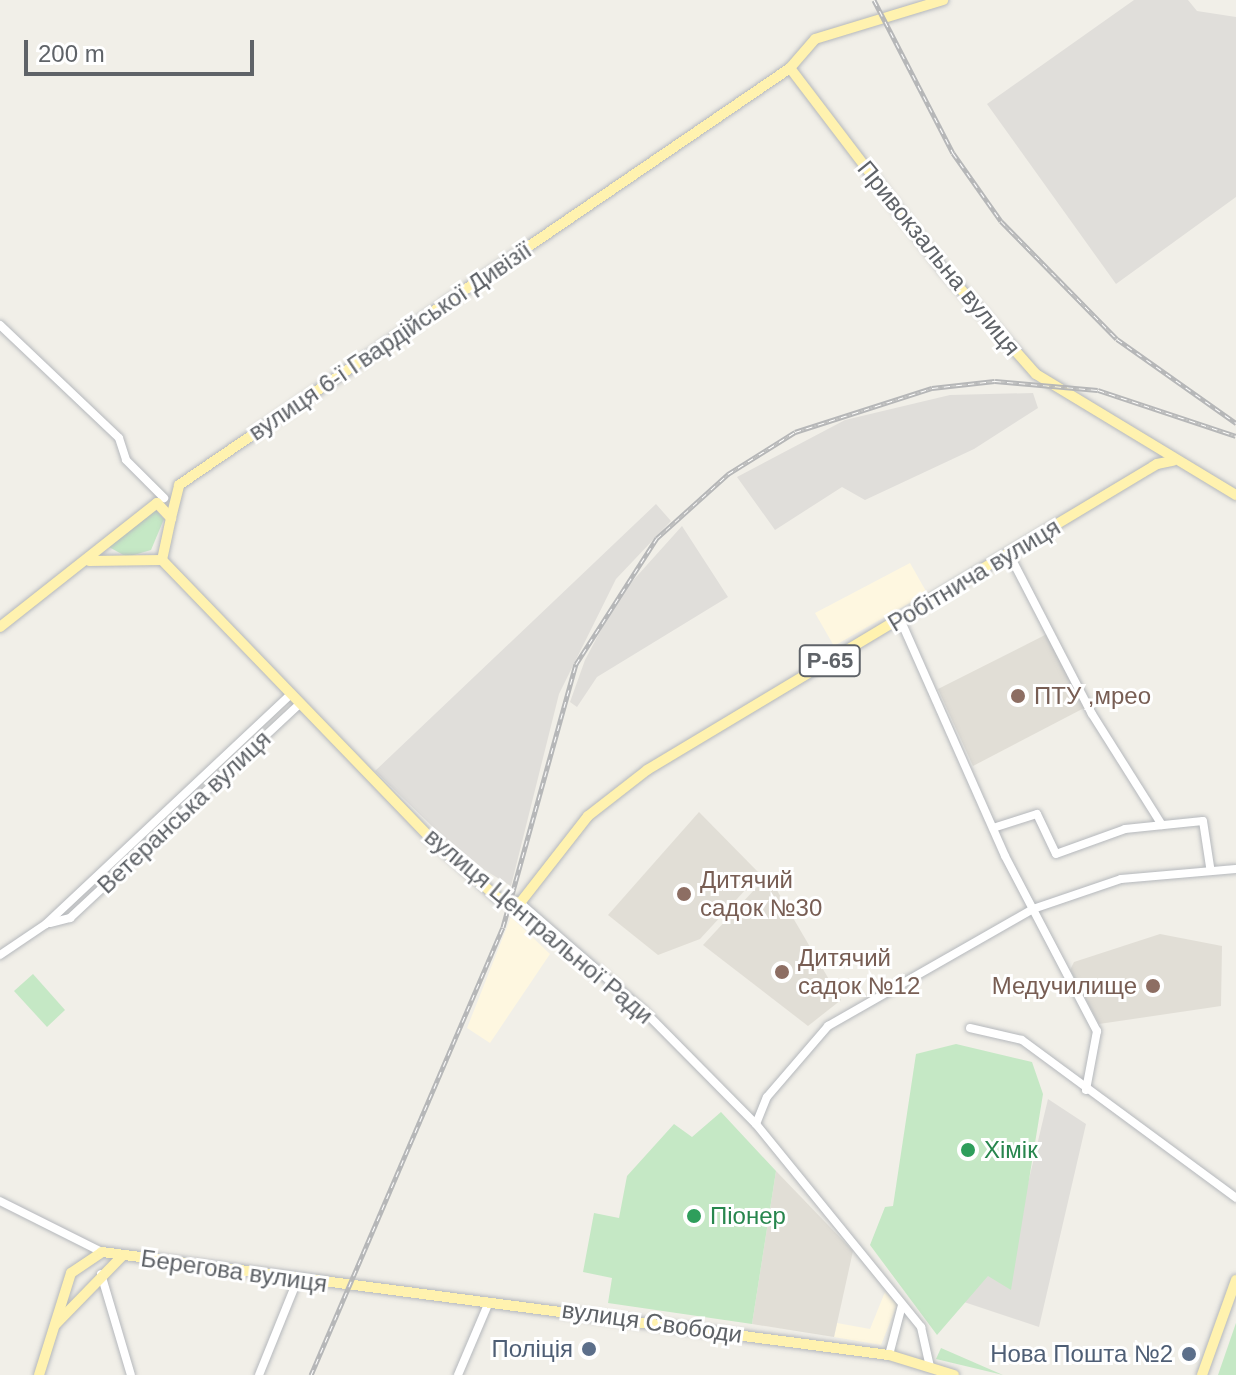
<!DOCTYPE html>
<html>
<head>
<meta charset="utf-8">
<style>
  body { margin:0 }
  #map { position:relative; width:1236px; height:1375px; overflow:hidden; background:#f1efe8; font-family:Helvetica,sans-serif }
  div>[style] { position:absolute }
  .commercial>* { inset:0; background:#fef7e0 }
  .industrial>* { inset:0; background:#e0deda }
  .education>* { inset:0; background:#e1ded6 }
  .green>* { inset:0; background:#c5e8c5 }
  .roads { filter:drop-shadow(0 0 2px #b5b8bc) drop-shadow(0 0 2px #b5b8bc) }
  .minor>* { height:8px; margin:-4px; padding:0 4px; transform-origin:4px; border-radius:4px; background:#fff }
  .major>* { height:10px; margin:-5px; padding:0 5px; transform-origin:5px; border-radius:5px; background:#fff2af }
  .rail>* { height:5px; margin-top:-2.5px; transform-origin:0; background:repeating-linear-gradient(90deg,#fff 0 6px,#b6b7b8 0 12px); box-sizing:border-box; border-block:2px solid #b6b7b8 }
  .dots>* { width:22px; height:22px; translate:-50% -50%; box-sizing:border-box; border:4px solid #fff; border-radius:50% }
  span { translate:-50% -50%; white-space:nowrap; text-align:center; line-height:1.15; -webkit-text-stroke:6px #fff; paint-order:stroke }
  .shield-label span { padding:2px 6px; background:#fff; border:2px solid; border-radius:6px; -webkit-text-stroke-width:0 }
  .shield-label { font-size:22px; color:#5f6368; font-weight:700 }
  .street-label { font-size:24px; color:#5f6368 }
  .education-label { font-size:24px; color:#785e54 }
  .left { translate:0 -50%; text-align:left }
  .right { translate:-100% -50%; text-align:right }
  .leisure-label { font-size:24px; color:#27864d }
  .service-label { font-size:24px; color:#4e5e75 }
  .scale { position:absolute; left:24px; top:40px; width:230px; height:36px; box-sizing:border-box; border:4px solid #5f6368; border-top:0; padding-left:10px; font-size:24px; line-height:28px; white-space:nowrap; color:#5f6368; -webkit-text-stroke:6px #fff; paint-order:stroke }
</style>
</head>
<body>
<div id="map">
  <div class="commercial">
    <div style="clip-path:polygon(910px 563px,927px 593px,834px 646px,815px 613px)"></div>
    <div style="clip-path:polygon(511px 917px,550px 954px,490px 1043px,467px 1028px)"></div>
    <div style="clip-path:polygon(885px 1292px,897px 1305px,881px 1345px,834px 1337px,837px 1323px,870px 1329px)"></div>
  </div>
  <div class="industrial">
    <div style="clip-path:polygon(1134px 0,1188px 0,1197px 11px,1236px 17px,1236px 197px,1116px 284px,987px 104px)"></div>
    <div style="clip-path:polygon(1033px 393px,1038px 408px,974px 449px,865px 500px,842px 487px,775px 530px,737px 477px,845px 420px,950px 395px)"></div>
    <div style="clip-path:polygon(656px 504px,671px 521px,616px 579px,559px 694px,511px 886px,465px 858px,375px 771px)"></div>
    <div style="clip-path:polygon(682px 526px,728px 597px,597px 677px,577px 707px,570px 702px,585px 660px,619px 596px)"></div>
    <div style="clip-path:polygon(1048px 1099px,1086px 1124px,1039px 1327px,964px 1302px,1015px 1238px)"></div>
  </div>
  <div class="education">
    <div style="clip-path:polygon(1047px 634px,1088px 706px,973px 766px,938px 689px)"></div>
    <div style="clip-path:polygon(699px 812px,760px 874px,700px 939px,658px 955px,608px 915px)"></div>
    <div style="clip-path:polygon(768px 875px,841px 1000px,808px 1026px,703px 945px)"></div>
    <div style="clip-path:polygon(1160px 934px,1222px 946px,1221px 1006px,1099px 1024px,1070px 970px,1074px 962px)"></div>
    <div style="clip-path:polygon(776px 1171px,853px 1251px,834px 1337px,752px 1324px)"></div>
  </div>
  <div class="green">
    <div style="clip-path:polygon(156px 510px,164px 519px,151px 550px,127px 557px,109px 547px)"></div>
    <div style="clip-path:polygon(33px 974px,65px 1010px,47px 1027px,14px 991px)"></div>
    <div style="clip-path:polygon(956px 1044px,1032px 1062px,1043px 1094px,1011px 1290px,988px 1276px,937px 1335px,870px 1245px,885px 1207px,893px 1206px,916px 1054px)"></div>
    <div style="clip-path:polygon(721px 1112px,776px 1171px,752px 1324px,608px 1303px,612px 1278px,583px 1272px,594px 1213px,619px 1218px,627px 1176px,674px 1124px,692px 1137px)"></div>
    <div style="clip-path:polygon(1236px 1323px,1236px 1375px,1218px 1375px)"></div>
    <div style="clip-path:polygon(941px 1348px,1003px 1375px,936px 1359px)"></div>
  </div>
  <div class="roads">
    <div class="minor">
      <div style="left:0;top:325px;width:164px;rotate:43.5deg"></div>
      <div style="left:119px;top:438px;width:23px;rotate:72deg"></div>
      <div style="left:126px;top:460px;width:54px;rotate:45deg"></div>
      <div style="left:1009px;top:554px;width:180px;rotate:62.6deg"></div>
      <div style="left:1092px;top:714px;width:131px;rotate:57.8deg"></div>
      <div style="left:900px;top:619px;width:259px;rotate:66.1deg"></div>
      <div style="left:1005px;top:856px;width:198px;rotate:62.3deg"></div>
      <div style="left:1097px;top:1031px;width:60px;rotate:100.6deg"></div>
      <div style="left:993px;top:828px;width:46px;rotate:-17.7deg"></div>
      <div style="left:1037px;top:814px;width:44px;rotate:64.6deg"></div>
      <div style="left:1056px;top:854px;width:73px;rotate:-19.9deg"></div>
      <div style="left:1125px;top:829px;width:78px;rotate:-5.9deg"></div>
      <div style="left:1203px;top:821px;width:47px;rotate:81.3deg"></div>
      <div style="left:520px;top:903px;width:163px;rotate:41deg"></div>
      <div style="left:643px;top:1010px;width:161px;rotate:45.3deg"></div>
      <div style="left:756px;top:1124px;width:262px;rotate:50.9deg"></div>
      <div style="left:921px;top:1327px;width:41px;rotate:77.3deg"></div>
      <div style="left:50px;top:923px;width:21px;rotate:-14deg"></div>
      <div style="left:70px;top:918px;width:311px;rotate:-43deg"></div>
      <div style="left:0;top:955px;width:55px;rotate:-34deg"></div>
      <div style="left:46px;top:924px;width:333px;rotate:-43.2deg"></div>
      <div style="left:970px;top:1028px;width:53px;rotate:13deg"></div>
      <div style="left:1022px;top:1040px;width:266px;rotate:36.4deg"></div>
      <div style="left:756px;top:1124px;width:29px;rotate:-68deg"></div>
      <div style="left:767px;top:1097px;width:94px;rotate:-49.3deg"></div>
      <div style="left:828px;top:1026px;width:236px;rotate:-29.7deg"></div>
      <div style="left:1033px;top:909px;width:93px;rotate:-18.8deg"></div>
      <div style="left:1121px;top:879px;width:115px;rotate:-5deg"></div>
      <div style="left:0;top:1201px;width:114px;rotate:26.6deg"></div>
      <div style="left:101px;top:1274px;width:105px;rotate:73.5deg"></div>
      <div style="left:889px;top:1355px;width:52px;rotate:-75.4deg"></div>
      <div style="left:259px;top:1375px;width:101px;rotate:-68deg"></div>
      <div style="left:458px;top:1375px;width:79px;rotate:-67deg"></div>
    </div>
    <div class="major">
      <div style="left:790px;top:68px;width:253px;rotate:52.7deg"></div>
      <div style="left:943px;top:269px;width:140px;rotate:48.5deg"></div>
      <div style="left:1036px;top:374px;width:234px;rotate:31.2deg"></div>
      <div style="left:171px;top:518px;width:34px;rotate:-76deg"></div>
      <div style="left:179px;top:485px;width:740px;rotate:-34.31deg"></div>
      <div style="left:790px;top:68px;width:38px;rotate:-49deg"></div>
      <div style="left:815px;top:39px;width:134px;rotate:-16.9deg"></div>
      <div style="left:162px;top:560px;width:386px;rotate:46deg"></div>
      <div style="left:430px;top:838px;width:91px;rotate:41.4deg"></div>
      <div style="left:498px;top:898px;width:23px;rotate:13deg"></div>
      <div style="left:520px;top:903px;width:110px;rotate:-52deg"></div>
      <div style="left:588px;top:816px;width:75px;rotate:-37.9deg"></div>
      <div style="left:647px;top:770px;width:595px;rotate:-30.96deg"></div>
      <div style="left:1157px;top:464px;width:16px;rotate:-11deg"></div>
      <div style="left:89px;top:561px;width:73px;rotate:-0.8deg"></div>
      <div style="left:0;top:627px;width:200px;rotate:-38.3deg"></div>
      <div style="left:157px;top:503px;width:21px;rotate:47deg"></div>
      <div style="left:171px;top:518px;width:43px;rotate:102.1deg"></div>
      <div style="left:55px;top:1325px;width:96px;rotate:-45.8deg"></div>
      <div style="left:39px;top:1375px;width:107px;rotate:-72.6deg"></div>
      <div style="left:71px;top:1273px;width:37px;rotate:-34deg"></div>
      <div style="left:102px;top:1252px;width:794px;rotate:7.46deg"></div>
      <div style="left:889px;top:1355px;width:68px;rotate:17.1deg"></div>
      <div style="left:1202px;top:1375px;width:101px;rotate:-70.3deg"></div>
    </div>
  </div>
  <div class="rail">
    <div style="left:874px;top:0;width:172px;rotate:62.7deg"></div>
    <div style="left:953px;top:153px;width:83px;rotate:54.8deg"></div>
    <div style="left:1001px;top:221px;width:165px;rotate:45.5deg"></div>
    <div style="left:1117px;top:339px;width:146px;rotate:35.2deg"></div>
    <div style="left:311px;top:1375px;width:487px;rotate:-66.8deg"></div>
    <div style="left:503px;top:927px;width:273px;rotate:-74.5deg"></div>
    <div style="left:576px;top:664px;width:150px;rotate:-57.3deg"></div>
    <div style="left:657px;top:538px;width:96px;rotate:-42deg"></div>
    <div style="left:728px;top:474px;width:79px;rotate:-32.1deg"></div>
    <div style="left:795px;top:432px;width:144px;rotate:-17.8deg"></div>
    <div style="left:932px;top:388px;width:63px;rotate:-6.3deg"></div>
    <div style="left:995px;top:381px;width:103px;rotate:5deg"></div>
    <div style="left:1098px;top:390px;width:145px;rotate:18.4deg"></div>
  </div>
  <div class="dots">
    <div style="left:1018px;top:696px;background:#8d6e63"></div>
    <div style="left:684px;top:894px;background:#8d6e63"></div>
    <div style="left:782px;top:972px;background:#8d6e63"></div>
    <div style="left:1153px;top:986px;background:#8d6e63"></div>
    <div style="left:968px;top:1150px;background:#2e9e5b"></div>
    <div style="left:694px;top:1216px;background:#2e9e5b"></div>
    <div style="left:589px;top:1349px;background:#5c6f8a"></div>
    <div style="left:1189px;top:1354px;background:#5c6f8a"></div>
  </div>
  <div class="shield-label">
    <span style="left:830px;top:661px">Р-65</span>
  </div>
  <div class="street-label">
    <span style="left:939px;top:258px;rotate:51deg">Привокзальна вулиця</span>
    <span style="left:390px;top:341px;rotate:-34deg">вулиця 6-ї Гвардійської Дивізії</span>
    <span style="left:974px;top:575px;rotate:-31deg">Робітнича вулиця</span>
    <span style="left:184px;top:812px;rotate:-43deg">Ветеранська вулиця</span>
    <span style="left:539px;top:926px;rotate:40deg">вулиця Центральної Ради</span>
    <span style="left:234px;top:1271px;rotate:8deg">Берегова вулиця</span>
    <span style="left:652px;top:1322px;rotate:8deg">вулиця Свободи</span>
  </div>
  <div class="education-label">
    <span class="left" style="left:1034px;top:696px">ПТУ ,мрео</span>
    <span class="left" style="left:700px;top:894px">Дитячий<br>садок №30</span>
    <span class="left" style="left:798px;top:972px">Дитячий<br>садок №12</span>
    <span class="right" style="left:1137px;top:986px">Медучилище</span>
  </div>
  <div class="leisure-label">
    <span class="left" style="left:984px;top:1150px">Хімік</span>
    <span class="left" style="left:710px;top:1216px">Піонер</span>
  </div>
  <div class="service-label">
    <span class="right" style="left:573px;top:1349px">Поліція</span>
    <span class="right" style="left:1173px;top:1354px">Нова Пошта №2</span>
  </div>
  <div class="scale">200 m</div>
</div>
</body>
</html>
